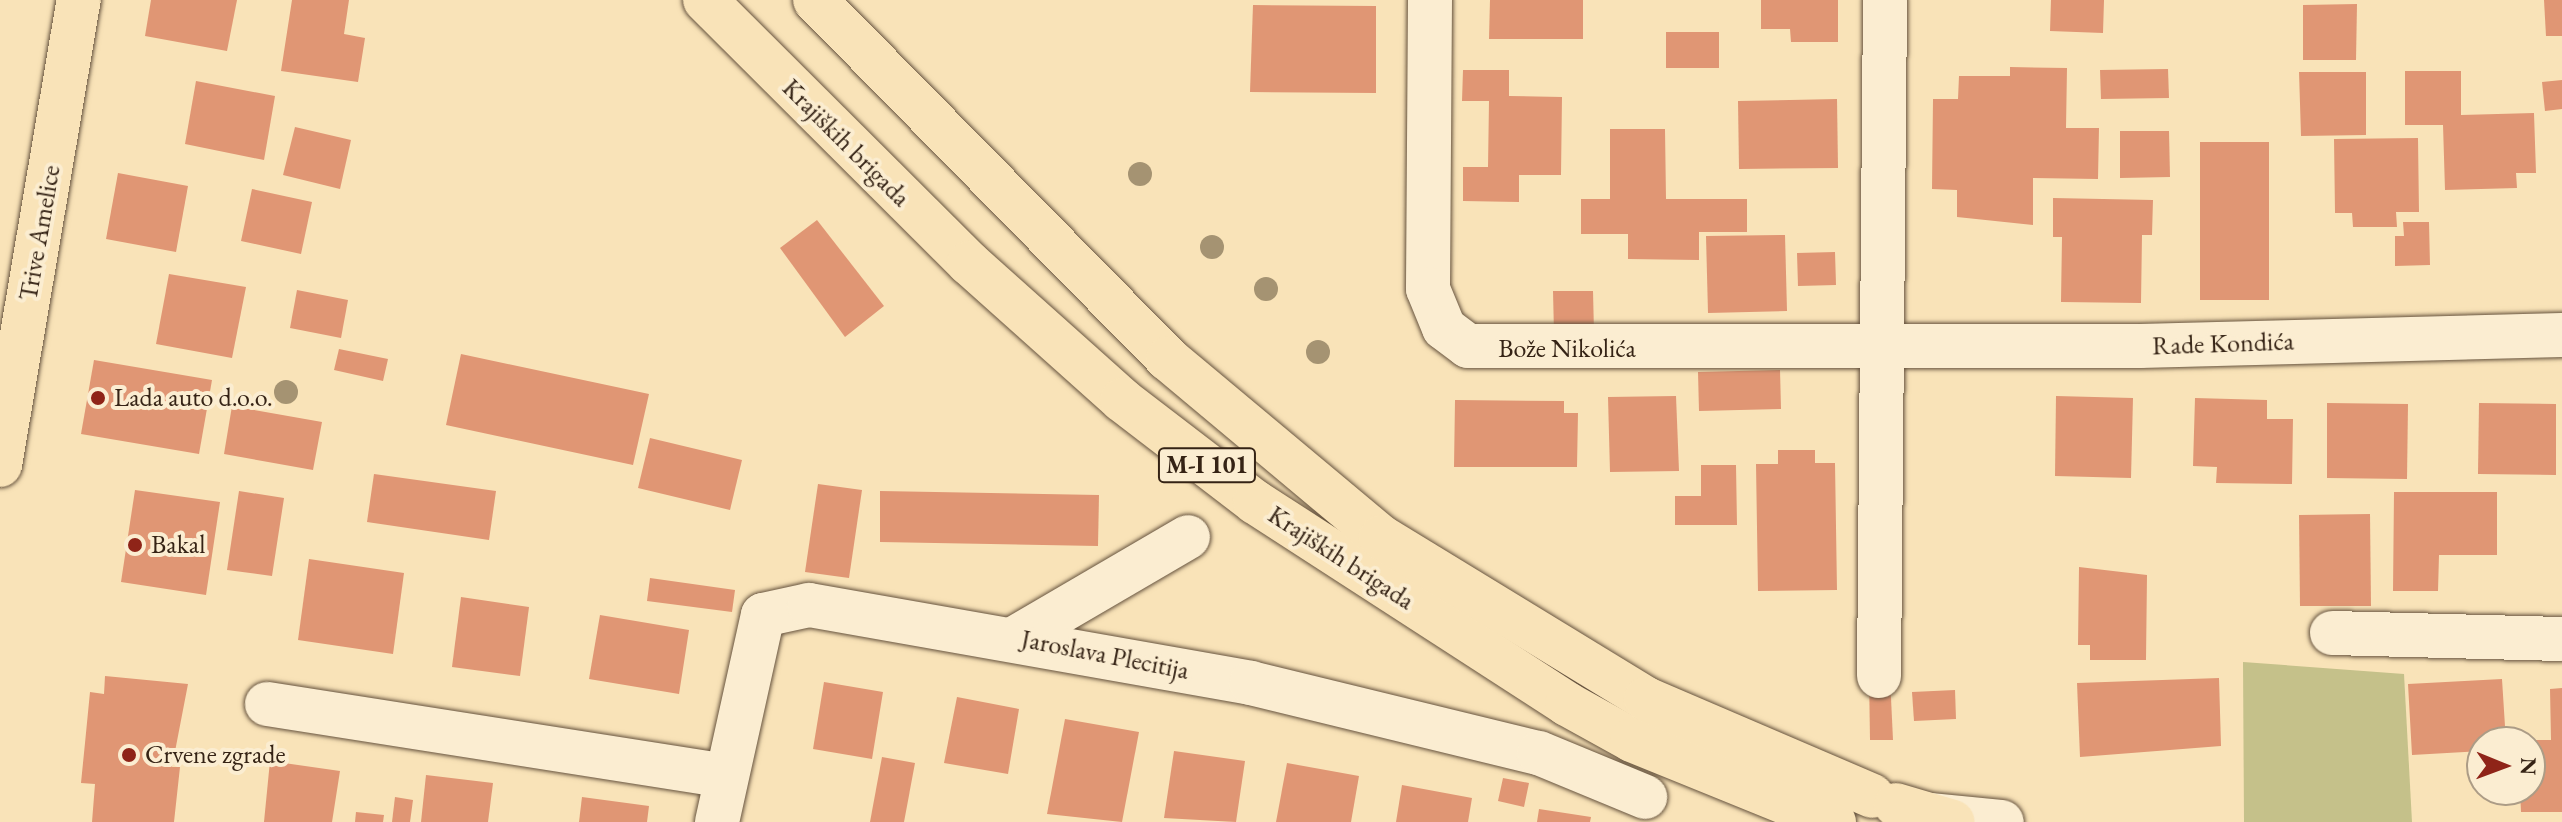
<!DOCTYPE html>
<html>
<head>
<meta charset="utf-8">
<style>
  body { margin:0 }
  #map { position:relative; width:2562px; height:822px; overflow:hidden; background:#f9e3b8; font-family:"EB Garamond",serif }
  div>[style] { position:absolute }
  .green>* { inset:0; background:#c5c18a }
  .building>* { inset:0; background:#e09674 }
  .roads { filter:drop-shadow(0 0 2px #66533e) drop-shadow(0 0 2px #66533e) }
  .minor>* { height:44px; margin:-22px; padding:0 22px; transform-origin:22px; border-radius:22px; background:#fbedd1 }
  .major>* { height:44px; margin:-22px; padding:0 22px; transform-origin:22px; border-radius:22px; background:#f9e3b8 }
  .trees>* { width:24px; height:24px; margin:-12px; border-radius:50%; background:#a59372 }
  .dots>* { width:22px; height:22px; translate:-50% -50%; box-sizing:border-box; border:4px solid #fbedd1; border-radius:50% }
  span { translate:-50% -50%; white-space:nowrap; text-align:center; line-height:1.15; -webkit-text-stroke:8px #fbedd1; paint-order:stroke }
  .shield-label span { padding:2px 6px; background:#fbedd1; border:2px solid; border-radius:6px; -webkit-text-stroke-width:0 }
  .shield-label { font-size:24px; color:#352315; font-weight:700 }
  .street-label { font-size:26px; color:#352315 }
  .poi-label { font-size:26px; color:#352315 }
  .left { translate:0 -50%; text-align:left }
  .north { position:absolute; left:2466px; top:726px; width:80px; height:80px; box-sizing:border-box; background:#fbedd1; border:2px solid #ac9c86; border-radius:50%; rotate:91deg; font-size:22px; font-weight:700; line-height:32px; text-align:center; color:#352315 }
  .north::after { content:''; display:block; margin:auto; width:28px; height:36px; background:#8f2418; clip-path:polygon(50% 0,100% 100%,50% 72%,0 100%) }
</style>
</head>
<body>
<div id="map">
  <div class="green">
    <div style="clip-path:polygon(2243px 662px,2404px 674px,2412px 822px,2244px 822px)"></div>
  </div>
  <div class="building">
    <div style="clip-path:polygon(151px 0,237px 0,227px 51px,145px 36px)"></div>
    <div style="clip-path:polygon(292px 0,349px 0,344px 34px,365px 38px,358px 82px,281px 71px)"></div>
    <div style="clip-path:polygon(1490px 0,1583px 0,1583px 39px,1489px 39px)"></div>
    <div style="clip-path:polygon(1761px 0,1838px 0,1838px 42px,1791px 42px,1790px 29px,1761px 29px)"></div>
    <div style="clip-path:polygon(2051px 0,2104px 0,2103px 33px,2050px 31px)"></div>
    <div style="clip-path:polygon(2544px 0,2562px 0,2562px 36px,2546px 36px)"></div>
    <div style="clip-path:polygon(2357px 4px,2356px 60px,2303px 60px,2303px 5px)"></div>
    <div style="clip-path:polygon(1253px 5px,1376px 6px,1376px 93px,1250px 92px)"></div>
    <div style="clip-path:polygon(1666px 32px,1719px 32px,1719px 68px,1666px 68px)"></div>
    <div style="clip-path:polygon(2010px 67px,2067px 68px,2066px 128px,2099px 128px,2098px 179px,2033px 178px,2033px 225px,1957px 217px,1957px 190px,1932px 189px,1933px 99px,1958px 99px,1959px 76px,2010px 76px)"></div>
    <div style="clip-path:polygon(2168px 69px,2169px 98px,2101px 99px,2100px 70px)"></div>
    <div style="clip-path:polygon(1463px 70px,1509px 70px,1509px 96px,1562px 97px,1561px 175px,1519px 175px,1519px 202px,1463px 201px,1463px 167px,1488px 167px,1489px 101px,1462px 101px)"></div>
    <div style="clip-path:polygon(2405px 71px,2461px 71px,2461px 115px,2534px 113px,2536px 173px,2516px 173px,2517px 188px,2445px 190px,2443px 125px,2405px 125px)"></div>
    <div style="clip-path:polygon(2299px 72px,2366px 72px,2366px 135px,2301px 136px)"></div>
    <div style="clip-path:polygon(2562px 80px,2562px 109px,2545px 111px,2542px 82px)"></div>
    <div style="clip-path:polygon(196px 81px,275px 96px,264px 160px,185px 144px)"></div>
    <div style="clip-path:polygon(1837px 99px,1838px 168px,1739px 169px,1738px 101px)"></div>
    <div style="clip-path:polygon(295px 127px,351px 140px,340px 189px,283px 175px)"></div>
    <div style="clip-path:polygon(1610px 129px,1665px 129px,1666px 199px,1747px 199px,1747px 232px,1699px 232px,1699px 260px,1628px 259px,1628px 234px,1581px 234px,1581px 199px,1610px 199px)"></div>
    <div style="clip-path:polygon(2120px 131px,2169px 131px,2170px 177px,2120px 178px)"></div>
    <div style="clip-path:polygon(2418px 138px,2419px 212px,2396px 212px,2397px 227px,2353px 227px,2352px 213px,2335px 213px,2334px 139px)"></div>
    <div style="clip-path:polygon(2200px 142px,2269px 142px,2269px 300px,2200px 300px)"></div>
    <div style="clip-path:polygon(118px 173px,188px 186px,176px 252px,106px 239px)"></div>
    <div style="clip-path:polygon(252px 189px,312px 202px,301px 254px,241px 241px)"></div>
    <div style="clip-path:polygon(2053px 198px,2153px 200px,2152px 235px,2142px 235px,2141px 303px,2061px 302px,2062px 237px,2053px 237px)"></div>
    <div style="clip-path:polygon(817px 220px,884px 306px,845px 337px,780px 248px)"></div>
    <div style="clip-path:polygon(2403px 222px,2429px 222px,2430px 265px,2395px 266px,2395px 236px,2404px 236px)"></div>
    <div style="clip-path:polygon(1785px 235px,1787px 311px,1708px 313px,1706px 236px)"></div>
    <div style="clip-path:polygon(1835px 252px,1836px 285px,1798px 286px,1797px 253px)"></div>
    <div style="clip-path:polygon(169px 274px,246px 287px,232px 358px,156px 344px)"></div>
    <div style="clip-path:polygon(297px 290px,348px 300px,341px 338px,290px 328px)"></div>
    <div style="clip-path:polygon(1553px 291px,1593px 291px,1594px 333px,1554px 333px)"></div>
    <div style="clip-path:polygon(339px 349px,388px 359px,383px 381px,334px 370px)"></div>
    <div style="clip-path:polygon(461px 354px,649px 394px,633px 465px,446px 425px)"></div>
    <div style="clip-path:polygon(94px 360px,212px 380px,199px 454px,81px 434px)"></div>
    <div style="clip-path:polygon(1780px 370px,1781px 409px,1699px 411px,1698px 372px)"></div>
    <div style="clip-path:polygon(1676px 396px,1679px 471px,1610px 472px,1608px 397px)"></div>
    <div style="clip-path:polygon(2056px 396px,2133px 398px,2131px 478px,2055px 476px)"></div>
    <div style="clip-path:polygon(2195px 398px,2267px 400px,2267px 419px,2293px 419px,2292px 484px,2216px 483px,2217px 467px,2193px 466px)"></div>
    <div style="clip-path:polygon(1455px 400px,1564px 401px,1564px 413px,1578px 413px,1577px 467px,1454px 467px)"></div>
    <div style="clip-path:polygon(2327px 403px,2408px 404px,2407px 479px,2327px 478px)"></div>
    <div style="clip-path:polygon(2479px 403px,2556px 404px,2556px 475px,2478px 474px)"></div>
    <div style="clip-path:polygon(232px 406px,322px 422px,313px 470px,224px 454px)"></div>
    <div style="clip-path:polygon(650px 438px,742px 460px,730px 510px,638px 488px)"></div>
    <div style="clip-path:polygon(1778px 450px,1815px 450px,1815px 463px,1835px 463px,1837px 590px,1758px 591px,1756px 464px,1778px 464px)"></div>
    <div style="clip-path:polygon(1701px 465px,1736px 465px,1737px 525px,1675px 525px,1675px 496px,1701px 496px)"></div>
    <div style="clip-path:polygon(374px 474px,496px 491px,489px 540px,367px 522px)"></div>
    <div style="clip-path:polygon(818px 484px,862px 490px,849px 578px,805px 572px)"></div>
    <div style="clip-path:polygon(135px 490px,220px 502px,206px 595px,121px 582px)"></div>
    <div style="clip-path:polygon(239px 491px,284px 498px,272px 576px,227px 570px)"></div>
    <div style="clip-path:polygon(880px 491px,1099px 495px,1098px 546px,880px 542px)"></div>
    <div style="clip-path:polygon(2394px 492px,2497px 492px,2497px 555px,2439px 555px,2438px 591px,2393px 591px)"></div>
    <div style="clip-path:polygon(2370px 514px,2371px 606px,2300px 606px,2299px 515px)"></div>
    <div style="clip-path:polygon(309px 559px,404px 573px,393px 654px,298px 640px)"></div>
    <div style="clip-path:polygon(2079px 567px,2147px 575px,2146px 660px,2090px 660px,2090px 645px,2078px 645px)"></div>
    <div style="clip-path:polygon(650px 578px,735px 590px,732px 612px,647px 601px)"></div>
    <div style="clip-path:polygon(461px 597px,529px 607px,520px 676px,452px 667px)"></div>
    <div style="clip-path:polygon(600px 615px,689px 630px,679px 694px,589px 679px)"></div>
    <div style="clip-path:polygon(105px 676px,188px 684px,172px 767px,180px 767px,174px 822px,92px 822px,95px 784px,81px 783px,85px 743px,90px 692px,104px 694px)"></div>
    <div style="clip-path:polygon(1869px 676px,1890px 677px,1893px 740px,1870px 740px)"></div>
    <div style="clip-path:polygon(2219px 678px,2221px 746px,2080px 757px,2077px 683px)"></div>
    <div style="clip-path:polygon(2502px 679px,2506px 742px,2482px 742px,2482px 751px,2412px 755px,2408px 684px)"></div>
    <div style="clip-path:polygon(824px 682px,883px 692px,872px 759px,813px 749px)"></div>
    <div style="clip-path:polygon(2562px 688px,2562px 812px,2521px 812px,2520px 790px,2530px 790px,2530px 740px,2551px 740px,2550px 689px)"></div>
    <div style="clip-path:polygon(1955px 690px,1956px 719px,1914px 721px,1912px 692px)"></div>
    <div style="clip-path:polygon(957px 697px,1019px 709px,1008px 774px,944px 763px)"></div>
    <div style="clip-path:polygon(1065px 719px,1139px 732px,1122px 822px,1047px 814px)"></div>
    <div style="clip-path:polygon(1174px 751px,1245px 761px,1236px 822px,1164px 818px)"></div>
    <div style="clip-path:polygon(882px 757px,915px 763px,904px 822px,870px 822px)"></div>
    <div style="clip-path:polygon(270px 761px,340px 771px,332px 822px,264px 822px)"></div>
    <div style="clip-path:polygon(1287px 763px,1359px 776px,1351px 822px,1276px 822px)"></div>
    <div style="clip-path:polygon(426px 775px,493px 783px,488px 822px,421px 822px)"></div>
    <div style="clip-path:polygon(1503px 778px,1529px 783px,1524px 807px,1498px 801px)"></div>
    <div style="clip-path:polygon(1402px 785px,1472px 798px,1468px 822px,1396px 822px)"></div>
    <div style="clip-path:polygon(395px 797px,413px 800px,410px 822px,392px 822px)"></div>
    <div style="clip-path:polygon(582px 797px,649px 806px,647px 822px,579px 822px)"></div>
    <div style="clip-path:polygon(1539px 809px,1591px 817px,1590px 822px,1537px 822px)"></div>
    <div style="clip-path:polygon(356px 812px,384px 815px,383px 822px,355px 822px)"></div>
  </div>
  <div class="roads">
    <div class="minor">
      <div style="left:1430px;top:0;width:289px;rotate:90.4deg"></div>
      <div style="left:1428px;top:289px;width:42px;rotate:67.7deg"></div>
      <div style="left:1444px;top:328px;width:30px;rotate:37deg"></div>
      <div style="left:1468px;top:346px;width:672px"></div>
      <div style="left:2140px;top:346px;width:422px;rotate:-1.5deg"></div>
      <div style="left:2332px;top:633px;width:230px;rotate:1.5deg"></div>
      <div style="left:1017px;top:637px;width:198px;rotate:-30.3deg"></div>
      <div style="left:1879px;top:676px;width:676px;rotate:-89.49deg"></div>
      <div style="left:267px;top:704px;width:464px;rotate:8.9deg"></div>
      <div style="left:1931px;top:815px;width:71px;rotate:5.6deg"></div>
      <div style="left:717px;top:822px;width:212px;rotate:-77.5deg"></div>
      <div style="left:763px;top:615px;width:47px;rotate:-12.3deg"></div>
      <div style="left:809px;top:605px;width:449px;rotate:10deg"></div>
      <div style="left:1251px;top:683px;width:296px;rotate:13.7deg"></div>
      <div style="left:1539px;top:753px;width:115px;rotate:22.5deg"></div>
    </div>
    <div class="major">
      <div style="left:705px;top:0;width:373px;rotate:44.9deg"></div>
      <div style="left:969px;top:263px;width:205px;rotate:41.8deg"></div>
      <div style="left:1122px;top:400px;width:168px;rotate:37.5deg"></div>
      <div style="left:1255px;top:502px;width:372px;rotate:32.9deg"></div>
      <div style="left:1567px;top:704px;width:74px;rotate:29deg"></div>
      <div style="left:1632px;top:740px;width:218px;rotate:22.1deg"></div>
      <div style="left:815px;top:0;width:503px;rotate:45.48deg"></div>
      <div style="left:1168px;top:359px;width:278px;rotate:39.9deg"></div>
      <div style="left:1381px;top:537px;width:311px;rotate:31.4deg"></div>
      <div style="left:1646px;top:699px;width:246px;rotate:23.2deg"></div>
      <div style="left:0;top:465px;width:472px;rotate:-80.4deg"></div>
      <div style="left:1896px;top:805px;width:59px;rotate:16.6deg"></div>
    </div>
  </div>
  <div class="trees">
    <div style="left:1140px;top:174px"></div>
    <div style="left:1212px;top:247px"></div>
    <div style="left:1266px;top:289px"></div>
    <div style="left:1318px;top:352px"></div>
    <div style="left:286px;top:392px"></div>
  </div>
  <div class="dots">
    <div style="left:98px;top:398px;background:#8f2418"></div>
    <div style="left:135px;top:545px;background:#8f2418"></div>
    <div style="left:129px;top:755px;background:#8f2418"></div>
  </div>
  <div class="shield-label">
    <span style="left:1207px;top:465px">M-I 101</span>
  </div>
  <div class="street-label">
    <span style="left:846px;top:143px;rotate:45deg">Krajiških brigada</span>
    <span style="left:40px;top:233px;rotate:-80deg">Trive Amelice</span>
    <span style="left:2223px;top:344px;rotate:-2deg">Rade Kondića</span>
    <span style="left:1567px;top:349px">Bože Nikolića</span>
    <span style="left:1341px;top:558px;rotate:33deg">Krajiških brigada</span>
    <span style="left:1105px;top:655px;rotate:11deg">Jaroslava Plecitija</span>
  </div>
  <div class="poi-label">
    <span class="left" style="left:114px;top:398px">Lada auto d.o.o.</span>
    <span class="left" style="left:151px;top:545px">Bakal</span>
    <span class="left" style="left:145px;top:755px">Crvene zgrade</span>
  </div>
  <div class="north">N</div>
</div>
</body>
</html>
